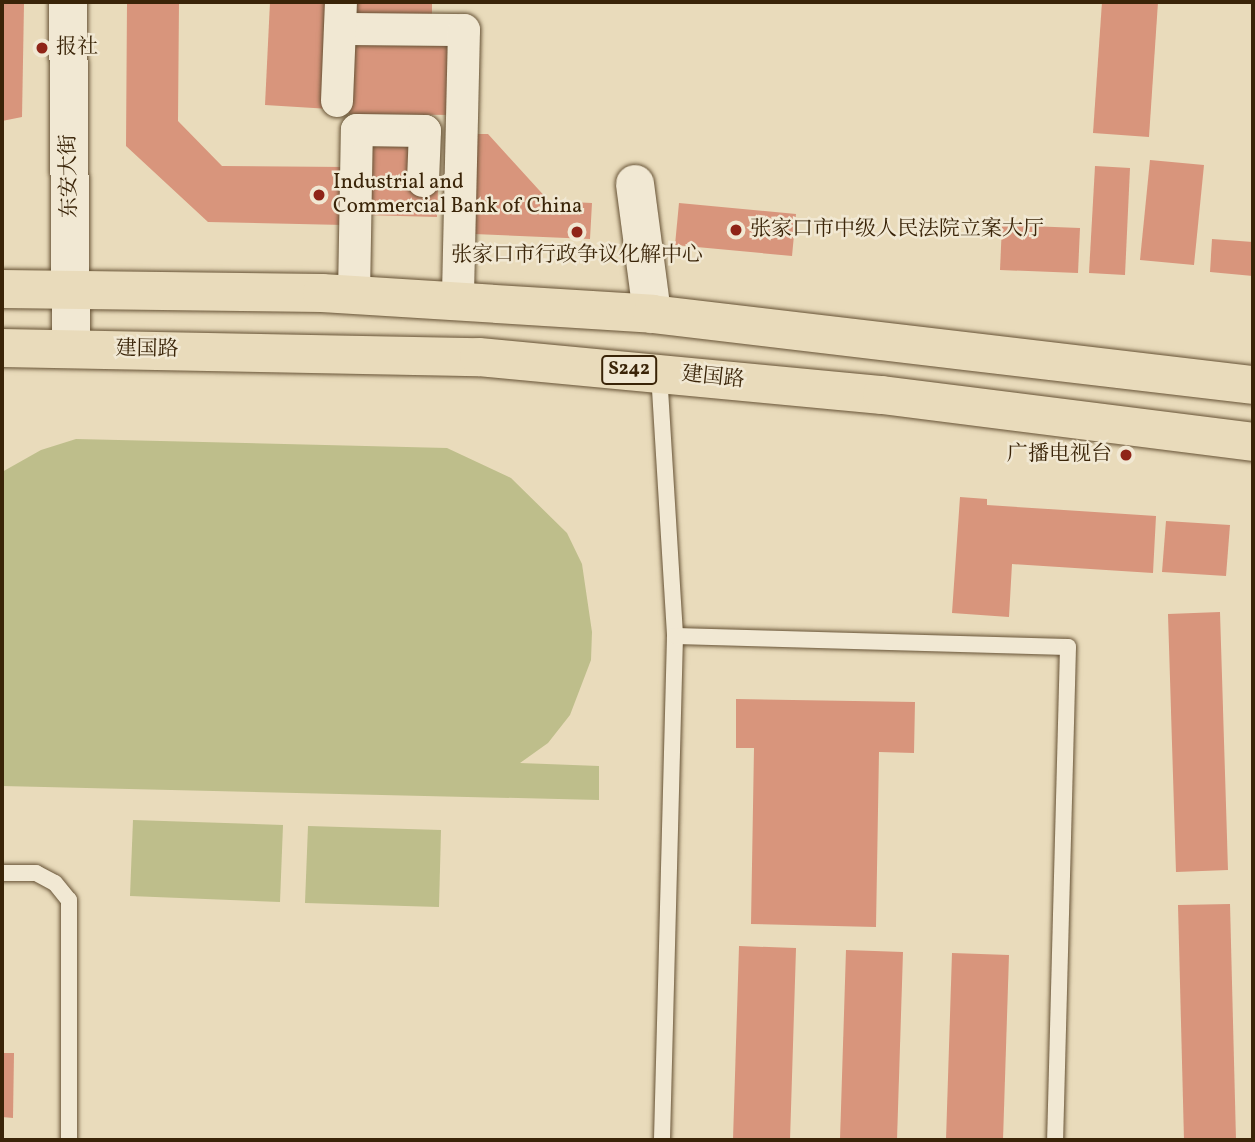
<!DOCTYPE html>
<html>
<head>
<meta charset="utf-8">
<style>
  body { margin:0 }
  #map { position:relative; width:1255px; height:1142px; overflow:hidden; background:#e9dbbb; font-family:Vollkorn,"Noto Serif SC",serif }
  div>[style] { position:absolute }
  .green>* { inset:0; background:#bebe8b }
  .building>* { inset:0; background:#d8957c }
  .roads { filter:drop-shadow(0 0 2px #665235) drop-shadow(0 0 2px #665235) }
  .service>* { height:16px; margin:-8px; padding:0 8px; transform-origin:8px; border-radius:8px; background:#f1e8d3 }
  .minor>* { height:32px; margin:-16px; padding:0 16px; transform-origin:16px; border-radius:16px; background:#f1e8d3 }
  .tertiary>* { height:38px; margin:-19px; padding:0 19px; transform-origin:19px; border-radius:19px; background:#f1e8d3 }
  .secondary>* { height:38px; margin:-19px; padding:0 19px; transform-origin:19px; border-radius:19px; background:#f1e8d3 }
  .primary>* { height:38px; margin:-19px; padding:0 19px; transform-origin:19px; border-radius:19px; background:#e9dbbb }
  .dots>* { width:19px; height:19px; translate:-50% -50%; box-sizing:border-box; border:4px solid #f1e8d3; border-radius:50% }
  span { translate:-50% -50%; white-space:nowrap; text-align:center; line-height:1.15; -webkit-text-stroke:5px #f1e8d3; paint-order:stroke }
  .shield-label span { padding:2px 5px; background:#f1e8d3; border:2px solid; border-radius:5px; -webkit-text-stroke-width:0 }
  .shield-label { font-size:19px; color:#3a2408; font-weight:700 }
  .poi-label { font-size:21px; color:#3a2408 }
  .left { translate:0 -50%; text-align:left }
  .right { translate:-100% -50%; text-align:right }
  .street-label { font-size:21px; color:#3a2408 }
  .frame { position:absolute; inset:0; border:4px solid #3a2408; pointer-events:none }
</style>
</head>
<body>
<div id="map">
  <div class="green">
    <div style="clip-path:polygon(76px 439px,447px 448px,511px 478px,567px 533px,582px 564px,592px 632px,591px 660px,570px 715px,548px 743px,520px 763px,599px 766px,599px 800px,2px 786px,2px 472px,41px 450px)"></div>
    <div style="clip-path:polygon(133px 820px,283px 825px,280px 902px,130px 896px)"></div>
    <div style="clip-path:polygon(308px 826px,441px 830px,439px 907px,305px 903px)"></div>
  </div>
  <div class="building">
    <div style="clip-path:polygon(127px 2px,179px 2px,178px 121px,222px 166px,345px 167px,344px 225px,208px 222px,126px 146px)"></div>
    <div style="clip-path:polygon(270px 2px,335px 2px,330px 109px,265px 105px)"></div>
    <div style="clip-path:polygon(349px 2px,432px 2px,432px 16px,348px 14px)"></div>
    <div style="clip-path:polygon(1102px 2px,1158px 2px,1149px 137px,1093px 133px)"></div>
    <div style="clip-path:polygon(2px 3px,24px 4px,22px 117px,2px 121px)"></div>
    <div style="clip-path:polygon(350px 45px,454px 46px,454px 115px,349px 114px)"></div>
    <div style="clip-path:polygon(475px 134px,488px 134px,549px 201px,592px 203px,590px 239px,474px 234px)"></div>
    <div style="clip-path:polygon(365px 136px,417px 137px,415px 188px,438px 188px,437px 217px,363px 215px)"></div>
    <div style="clip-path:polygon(1150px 160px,1204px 165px,1194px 265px,1140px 260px)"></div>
    <div style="clip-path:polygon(1095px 166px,1130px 168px,1125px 275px,1089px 273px)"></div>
    <div style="clip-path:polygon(679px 203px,796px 214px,792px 256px,675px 245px)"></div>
    <div style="clip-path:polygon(1002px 225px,1080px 228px,1078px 273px,1000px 270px)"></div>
    <div style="clip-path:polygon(1212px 239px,1253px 242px,1253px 276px,1210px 272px)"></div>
    <div style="clip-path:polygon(960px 497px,987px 499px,987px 505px,1156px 516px,1153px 573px,1012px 564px,1009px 617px,952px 613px)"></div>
    <div style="clip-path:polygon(1166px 521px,1230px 525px,1226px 576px,1162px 572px)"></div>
    <div style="clip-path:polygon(1220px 612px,1228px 870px,1176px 872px,1168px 614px)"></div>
    <div style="clip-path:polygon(736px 699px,915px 702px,914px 753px,879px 752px,876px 927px,751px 924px,754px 748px,736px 748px)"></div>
    <div style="clip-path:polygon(1230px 904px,1236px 1140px,1184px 1140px,1178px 905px)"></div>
    <div style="clip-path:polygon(739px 946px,796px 948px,790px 1140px,733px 1140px)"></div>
    <div style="clip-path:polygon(846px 950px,903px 952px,897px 1140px,840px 1140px)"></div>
    <div style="clip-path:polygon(952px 953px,1009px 955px,1003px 1140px,946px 1140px)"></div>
    <div style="clip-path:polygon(2px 1053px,14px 1053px,13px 1118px,2px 1117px)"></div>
  </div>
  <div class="roads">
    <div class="service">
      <div style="left:659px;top:373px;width:263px;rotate:86.5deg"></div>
      <div style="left:675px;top:636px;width:504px;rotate:91.48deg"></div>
      <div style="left:675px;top:636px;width:393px;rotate:1.6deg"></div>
      <div style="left:1068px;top:647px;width:493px;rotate:91.5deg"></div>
      <div style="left:2px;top:873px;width:34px"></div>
      <div style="left:36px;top:873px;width:21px;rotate:28deg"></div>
      <div style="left:55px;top:883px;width:22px;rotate:51deg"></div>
      <div style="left:69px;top:900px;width:240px;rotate:90deg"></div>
    </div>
    <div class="minor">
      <div style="left:340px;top:29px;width:124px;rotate:0.5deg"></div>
      <div style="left:464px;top:30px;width:272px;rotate:91.3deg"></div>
      <div style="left:337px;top:101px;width:99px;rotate:-87.7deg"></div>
      <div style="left:354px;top:295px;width:165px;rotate:-89deg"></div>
      <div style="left:357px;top:130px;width:68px;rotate:0.8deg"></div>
      <div style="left:425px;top:131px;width:50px;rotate:92.3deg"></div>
    </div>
    <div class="tertiary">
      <div style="left:635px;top:184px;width:131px;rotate:82.5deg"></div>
    </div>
    <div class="secondary">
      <div style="left:68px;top:2px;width:347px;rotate:89.5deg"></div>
    </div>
    <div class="primary">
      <div style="left:2px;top:289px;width:320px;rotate:0.7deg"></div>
      <div style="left:322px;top:293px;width:331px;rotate:3.6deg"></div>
      <div style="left:652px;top:314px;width:605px;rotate:6.74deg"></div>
      <div style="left:2px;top:348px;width:477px;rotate:1.1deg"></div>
      <div style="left:479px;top:357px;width:405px;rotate:5.4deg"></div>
      <div style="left:882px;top:395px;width:374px;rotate:7.2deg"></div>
    </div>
  </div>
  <div class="dots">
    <div style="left:42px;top:48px;background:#8f2418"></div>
    <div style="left:319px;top:195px;background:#8f2418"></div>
    <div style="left:736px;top:230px;background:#8f2418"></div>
    <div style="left:577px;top:232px;background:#8f2418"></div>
    <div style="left:1126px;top:455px;background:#8f2418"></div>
  </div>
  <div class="shield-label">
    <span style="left:629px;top:370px">S242</span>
  </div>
  <div class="poi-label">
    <span class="left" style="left:56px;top:48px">报社</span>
    <span class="left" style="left:333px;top:195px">Industrial and<br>Commercial Bank of China</span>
    <span class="left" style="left:750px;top:230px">张家口市中级人民法院立案大厅</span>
    <span style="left:577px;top:256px">张家口市行政争议化解中心</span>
    <span class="right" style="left:1112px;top:455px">广播电视台</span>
  </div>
  <div class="street-label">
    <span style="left:70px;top:176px;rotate:-91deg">东安大街</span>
    <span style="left:147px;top:350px;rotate:1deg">建国路</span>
    <span style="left:713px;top:378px;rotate:6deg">建国路</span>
  </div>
  <div class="frame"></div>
</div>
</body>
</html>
